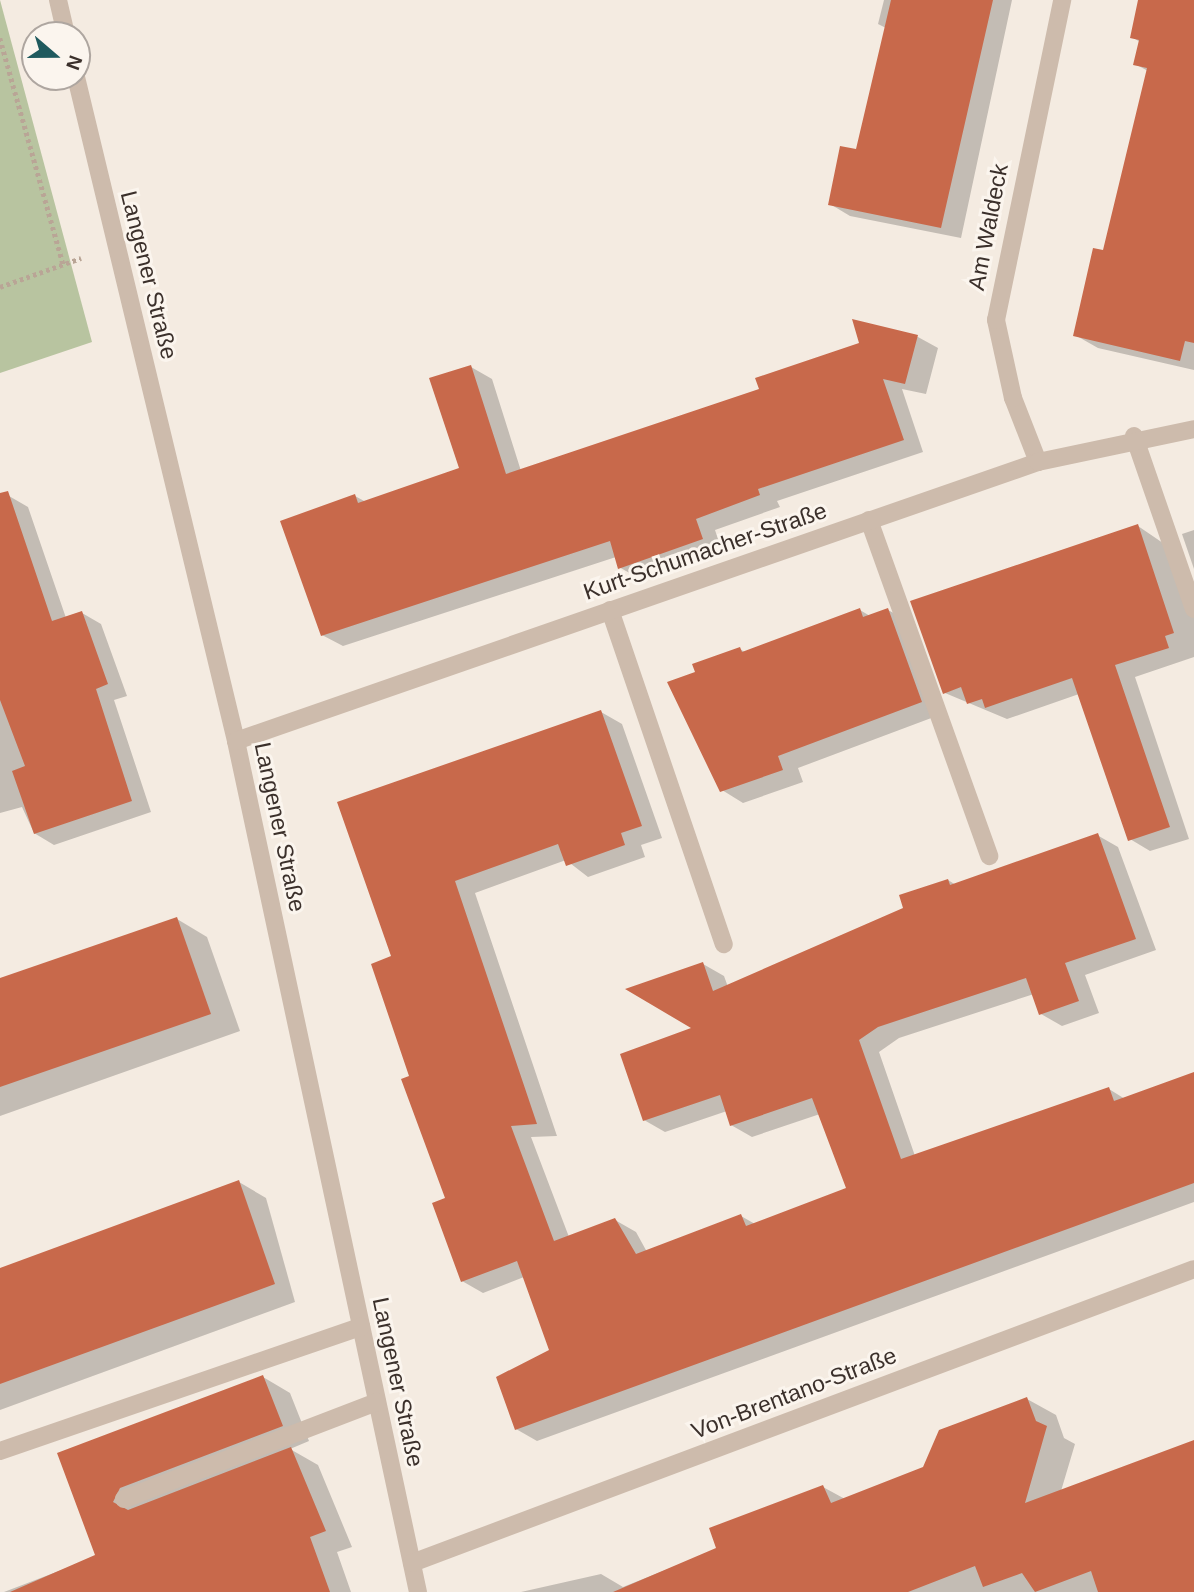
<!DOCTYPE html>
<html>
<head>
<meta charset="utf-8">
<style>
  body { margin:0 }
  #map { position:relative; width:1194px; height:1592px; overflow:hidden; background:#f4ebe1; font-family:Helvetica,sans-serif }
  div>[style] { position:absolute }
  .green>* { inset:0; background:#b8c4a0 }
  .shadow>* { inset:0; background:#0003 }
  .building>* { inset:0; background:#c8694b }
  .path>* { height:4.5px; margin-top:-2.25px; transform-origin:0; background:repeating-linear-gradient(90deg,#b9a596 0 3.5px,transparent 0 7px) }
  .minor>* { height:18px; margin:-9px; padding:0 9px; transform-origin:9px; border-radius:9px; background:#cdbbac }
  span { translate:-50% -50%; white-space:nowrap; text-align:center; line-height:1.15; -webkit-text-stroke:6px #fbf5ee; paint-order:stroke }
  .street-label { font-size:23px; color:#3b302b }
  .north { position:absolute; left:21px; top:21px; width:70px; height:70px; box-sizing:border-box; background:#fbf5ee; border:2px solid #aea6a0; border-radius:50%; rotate:110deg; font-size:19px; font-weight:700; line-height:28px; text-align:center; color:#3b302b }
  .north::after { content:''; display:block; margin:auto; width:24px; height:32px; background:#1f5a5e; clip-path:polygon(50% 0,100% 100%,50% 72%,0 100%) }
</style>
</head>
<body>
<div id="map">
  <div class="green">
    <div style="clip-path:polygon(0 0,92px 342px,0 373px)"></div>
  </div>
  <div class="shadow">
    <div style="clip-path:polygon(884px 0,1012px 0,961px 238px,850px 216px,830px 204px,858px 151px,886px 28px,878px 24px)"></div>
    <div style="clip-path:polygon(1140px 0,1194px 0,1194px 370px,1098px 348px,1075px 335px,1104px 252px,1148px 71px,1135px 64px,1140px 42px,1132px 37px)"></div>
    <div style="clip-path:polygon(854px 322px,918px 337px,938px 348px,926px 394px,902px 389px,923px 452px,777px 501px,780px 507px,715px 530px,722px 551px,640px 579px,619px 567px,616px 557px,343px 646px,322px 635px,355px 496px,366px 502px,461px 469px,471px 367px,492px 379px,521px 471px,761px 390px,861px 344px)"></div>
    <div style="clip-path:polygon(9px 496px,28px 507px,66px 618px,82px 613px,101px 624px,127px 696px,114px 700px,151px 812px,54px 845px,34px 833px,22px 807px,0 813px,0 499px)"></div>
    <div style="clip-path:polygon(1138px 526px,1179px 554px,1194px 598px,1194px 657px,1135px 677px,1189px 839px,1150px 851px,1130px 839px,1079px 694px,1007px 719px,945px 693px)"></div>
    <div style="clip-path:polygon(1194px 530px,1194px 569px,1182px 534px)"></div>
    <div style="clip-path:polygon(860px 610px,870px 616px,888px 610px,910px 622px,942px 714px,798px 768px,803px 782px,743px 803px,722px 790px,697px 673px,740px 649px,746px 653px)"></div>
    <div style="clip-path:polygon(601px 712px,622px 724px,662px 838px,641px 845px,645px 857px,588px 877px,566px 860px,475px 893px,557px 1136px,531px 1137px,569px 1237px,615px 1220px,636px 1232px,647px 1252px,741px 1216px,755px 1224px,848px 1189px,820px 1114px,752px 1137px,731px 1125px,727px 1111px,665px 1132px,644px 1120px,696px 1028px,703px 964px,724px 976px,728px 987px,905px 909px,948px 880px,956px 885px,1097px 835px,1118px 847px,1156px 950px,1085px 975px,1099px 1013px,1062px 1026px,1041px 1014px,1034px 994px,899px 1038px,879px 1052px,915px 1156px,1109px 1089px,1125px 1099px,1194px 1073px,1194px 1202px,537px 1441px,516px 1429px,551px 1350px,524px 1277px,483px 1293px,462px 1281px,447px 1199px,411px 1077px,394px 957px,339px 803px)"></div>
    <div style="clip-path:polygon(177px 919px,207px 937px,240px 1031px,0 1116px,0 980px)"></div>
    <div style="clip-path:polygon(239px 1182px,266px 1198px,295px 1302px,0 1410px,0 1271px)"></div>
    <div style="clip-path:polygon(263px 1377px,290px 1393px,309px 1441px,290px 1449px,318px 1465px,352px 1547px,337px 1552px,351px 1592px,4px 1592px,98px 1556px,59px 1454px)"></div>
    <div style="clip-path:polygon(1027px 1399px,1056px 1415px,1064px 1438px,1075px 1444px,1061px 1491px,1194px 1442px,1194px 1592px,521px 1592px,601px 1574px,623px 1587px,718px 1549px,823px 1487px,845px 1499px,924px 1468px)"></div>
  </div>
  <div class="building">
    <div style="clip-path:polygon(891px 0,993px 0,941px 228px,828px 205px,840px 146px,856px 149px)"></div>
    <div style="clip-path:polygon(1138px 0,1194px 0,1194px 343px,1185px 341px,1180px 361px,1073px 336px,1093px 248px,1103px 250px,1147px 68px,1133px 65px,1139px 40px,1130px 38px)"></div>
    <div style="clip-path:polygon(852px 319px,918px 335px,905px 384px,883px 379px,904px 440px,758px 489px,760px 495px,696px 519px,703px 539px,618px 569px,610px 541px,321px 636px,280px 521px,355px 494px,358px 503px,459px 468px,429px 378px,471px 365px,506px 474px,759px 389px,755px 378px,859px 343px)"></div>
    <div style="clip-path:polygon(8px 491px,52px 621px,82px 611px,108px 684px,96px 689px,132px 801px,34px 834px,12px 771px,25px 766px,0 700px,0 493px)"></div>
    <div style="clip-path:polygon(1138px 524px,1174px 633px,1165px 636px,1169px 648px,1115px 665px,1170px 827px,1128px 841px,1072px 678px,985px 708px,982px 699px,967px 704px,961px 687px,943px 694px,910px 601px)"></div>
    <div style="clip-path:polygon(860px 608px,863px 617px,888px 608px,922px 702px,778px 756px,783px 770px,720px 792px,667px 682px,695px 672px,692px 664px,740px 647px,742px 652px)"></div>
    <div style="clip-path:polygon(601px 710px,642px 826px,621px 833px,625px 845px,566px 866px,558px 844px,455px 881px,537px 1124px,511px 1126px,554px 1241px,615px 1218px,636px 1254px,741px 1214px,746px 1226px,846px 1188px,812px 1098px,730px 1126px,720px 1095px,643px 1121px,620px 1054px,691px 1028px,625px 989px,703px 962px,713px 991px,903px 908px,899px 895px,948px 879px,950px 885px,1098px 833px,1136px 939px,1065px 963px,1079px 1001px,1039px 1015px,1026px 978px,878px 1027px,859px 1040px,901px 1159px,1109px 1087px,1114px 1101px,1194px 1072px,1194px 1183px,515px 1430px,496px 1377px,549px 1350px,517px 1261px,461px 1282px,432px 1203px,445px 1198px,401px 1079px,409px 1076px,371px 964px,391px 956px,337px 802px)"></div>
    <div style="clip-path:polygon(177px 917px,211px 1014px,0 1087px,0 978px)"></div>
    <div style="clip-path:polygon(239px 1180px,275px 1284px,0 1384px,0 1268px)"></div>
    <div style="clip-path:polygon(263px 1375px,283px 1426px,120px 1488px,113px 1502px,128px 1510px,291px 1447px,326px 1531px,310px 1537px,330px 1592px,10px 1592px,95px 1555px,57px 1453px)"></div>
    <div style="clip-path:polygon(1027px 1397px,1036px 1421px,1047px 1426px,1025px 1503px,1194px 1440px,1194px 1592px,1098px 1592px,1091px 1571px,1035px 1592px,1022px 1573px,983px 1587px,975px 1566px,908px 1592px,613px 1592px,716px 1548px,709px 1528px,823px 1485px,831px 1503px,923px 1467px,939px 1430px)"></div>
  </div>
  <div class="path">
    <div style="left:0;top:38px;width:235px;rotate:74.4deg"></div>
    <div style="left:0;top:287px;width:86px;rotate:-19.7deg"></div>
  </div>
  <div class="minor">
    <div style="left:58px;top:0;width:36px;rotate:77deg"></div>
    <div style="left:76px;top:77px;width:683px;rotate:76.45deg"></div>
    <div style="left:236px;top:741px;width:870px;rotate:77.93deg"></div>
    <div style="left:1134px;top:436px;width:183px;rotate:70.9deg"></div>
    <div style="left:1038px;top:462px;width:69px;rotate:-111.3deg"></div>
    <div style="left:1013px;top:398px;width:80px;rotate:-102.3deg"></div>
    <div style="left:996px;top:320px;width:327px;rotate:-78.3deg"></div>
    <div style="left:869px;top:520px;width:357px;rotate:70.3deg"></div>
    <div style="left:610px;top:610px;width:353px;rotate:71.2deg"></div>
    <div style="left:236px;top:741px;width:849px;rotate:-19.18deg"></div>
    <div style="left:1038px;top:462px;width:159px;rotate:-11.9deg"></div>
    <div style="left:0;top:1451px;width:382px;rotate:-19deg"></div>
    <div style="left:124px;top:1499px;width:271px;rotate:-21deg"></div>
    <div style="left:412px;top:1563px;width:835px;rotate:-20.6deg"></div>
  </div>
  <div class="street-label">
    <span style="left:988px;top:227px;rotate:-79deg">Am Waldeck</span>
    <span style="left:149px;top:275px;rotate:76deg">Langener Straße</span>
    <span style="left:705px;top:551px;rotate:-19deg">Kurt-Schumacher-Straße</span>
    <span style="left:280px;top:827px;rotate:78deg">Langener Straße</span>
    <span style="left:398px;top:1382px;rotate:78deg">Langener Straße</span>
    <span style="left:794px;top:1393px;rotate:-21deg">Von-Brentano-Straße</span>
  </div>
  <div class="north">N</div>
</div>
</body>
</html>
